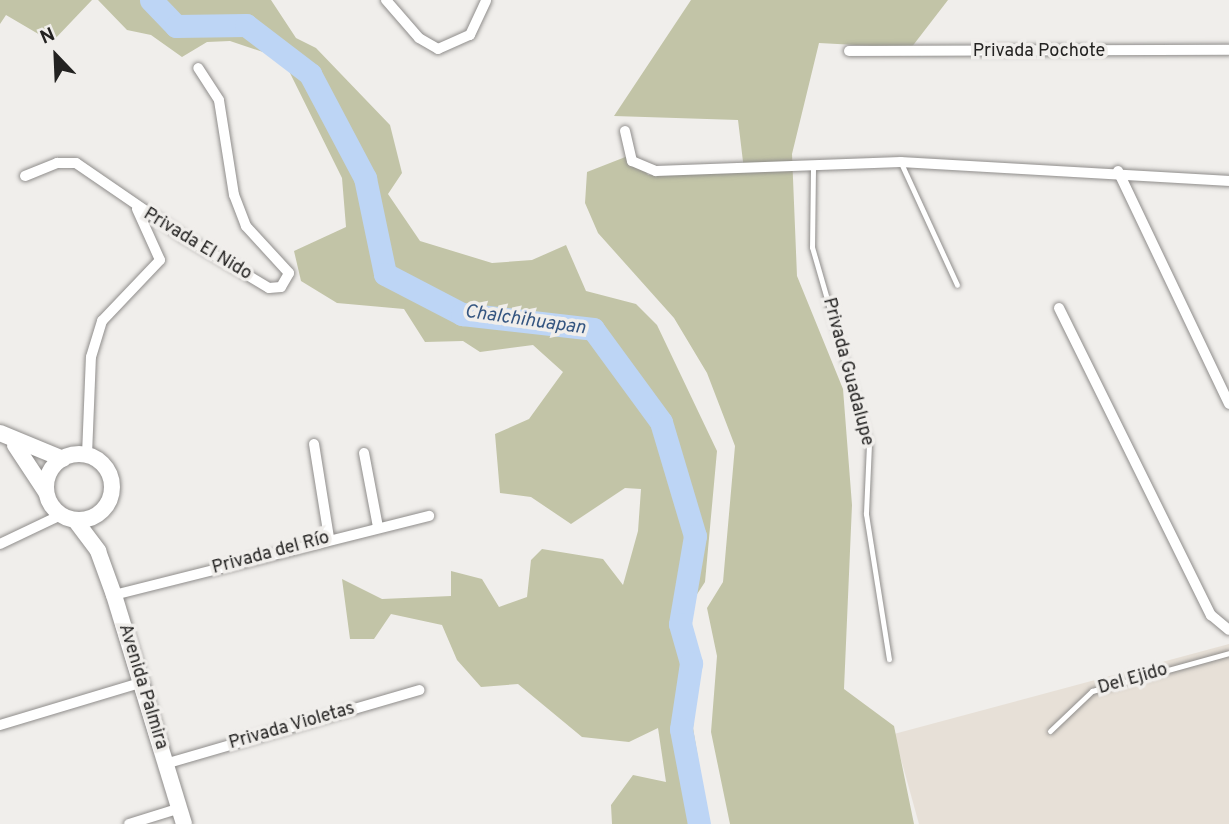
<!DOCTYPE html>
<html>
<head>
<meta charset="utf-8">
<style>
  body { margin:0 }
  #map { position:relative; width:1229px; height:824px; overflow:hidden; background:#f0eeeb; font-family:Overpass,sans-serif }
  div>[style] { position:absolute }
  .built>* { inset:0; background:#e7e0d7 }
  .green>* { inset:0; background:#c2c4a7 }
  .river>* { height:23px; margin:-11.5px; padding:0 11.5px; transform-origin:11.5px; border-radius:11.5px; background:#bdd5f5 }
  .roads { filter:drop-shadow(0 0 2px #8f8d8b) drop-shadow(0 0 2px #8f8d8b) }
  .service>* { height:5px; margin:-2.5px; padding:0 2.5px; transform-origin:2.5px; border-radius:2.5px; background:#fff }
  .minor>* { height:10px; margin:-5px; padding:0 5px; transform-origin:5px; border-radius:5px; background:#fff }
  .secondary>* { height:16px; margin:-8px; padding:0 8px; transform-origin:8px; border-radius:8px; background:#fff }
  .secondary>.ring { margin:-8px; padding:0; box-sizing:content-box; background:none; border:16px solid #fff; border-radius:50% }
  span { translate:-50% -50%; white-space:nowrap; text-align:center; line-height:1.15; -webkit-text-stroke:7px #f0eeeb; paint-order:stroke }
  .street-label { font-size:18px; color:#232221 }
  .water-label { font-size:19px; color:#345580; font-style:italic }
  .north { position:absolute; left:21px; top:21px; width:70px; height:70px; -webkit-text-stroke:5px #f0eeeb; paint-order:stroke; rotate:337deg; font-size:19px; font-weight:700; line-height:28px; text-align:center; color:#232221 }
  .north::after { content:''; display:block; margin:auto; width:24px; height:32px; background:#232221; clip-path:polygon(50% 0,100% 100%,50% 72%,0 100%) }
</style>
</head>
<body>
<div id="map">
  <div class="built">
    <div style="clip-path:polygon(1229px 644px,1229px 824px,919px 824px,894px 734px)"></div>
  </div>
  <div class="green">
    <div style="clip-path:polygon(0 0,92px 0,52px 42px,6px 15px,0 24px)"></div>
    <div style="clip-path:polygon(98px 0,271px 0,296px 38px,316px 48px,390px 125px,402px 173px,388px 194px,420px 241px,492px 263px,532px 260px,566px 245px,586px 291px,636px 304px,657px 325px,717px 451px,705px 582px,686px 611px,700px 662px,693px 728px,709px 824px,612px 824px,611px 805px,633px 775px,666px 782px,658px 728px,629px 742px,582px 737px,518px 684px,481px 687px,457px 660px,442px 625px,391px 614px,374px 639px,350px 639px,342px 579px,382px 599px,451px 596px,451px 571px,482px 579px,499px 607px,527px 597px,531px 560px,542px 549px,603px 559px,623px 585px,638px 531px,641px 489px,625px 488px,571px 524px,531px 497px,500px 493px,495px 434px,529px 419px,563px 372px,533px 345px,480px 352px,463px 341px,425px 342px,404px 309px,337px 303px,301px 281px,294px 251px,346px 227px,342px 178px,289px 71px,269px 54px,230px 41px,207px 42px,182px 57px,151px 35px,127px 30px)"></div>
    <div style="clip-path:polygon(691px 0,948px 0,911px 48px,819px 43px,792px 154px,797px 276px,843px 389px,852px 505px,844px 689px,894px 726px,914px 824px,730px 824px,711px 732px,717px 656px,707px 608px,723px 582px,735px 446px,707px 373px,674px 318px,598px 233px,585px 203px,587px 172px,633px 154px,648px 175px,744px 170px,738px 120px,614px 116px)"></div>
  </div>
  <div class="river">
    <div style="left:151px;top:0;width:36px;rotate:46deg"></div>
    <div style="left:176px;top:26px;width:70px;rotate:-0.8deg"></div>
    <div style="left:246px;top:25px;width:81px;rotate:37.4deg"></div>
    <div style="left:310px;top:74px;width:118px;rotate:62.1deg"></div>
    <div style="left:365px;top:178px;width:98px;rotate:78.2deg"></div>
    <div style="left:385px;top:274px;width:87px;rotate:27.5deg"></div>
    <div style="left:462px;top:314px;width:132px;rotate:6.5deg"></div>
    <div style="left:593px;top:329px;width:115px;rotate:53.8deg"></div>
    <div style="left:661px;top:422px;width:119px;rotate:73.4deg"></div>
    <div style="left:695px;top:536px;width:89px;rotate:99.7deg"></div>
    <div style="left:680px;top:624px;width:41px;rotate:74.2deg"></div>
    <div style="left:691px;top:663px;width:67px;rotate:98.6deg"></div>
    <div style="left:681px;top:729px;width:97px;rotate:79.3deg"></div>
  </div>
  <div class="roads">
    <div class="service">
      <div style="left:901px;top:163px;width:134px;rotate:65.3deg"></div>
      <div style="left:813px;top:168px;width:79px;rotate:90.7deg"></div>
      <div style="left:812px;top:247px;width:205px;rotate:73.9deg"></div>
      <div style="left:869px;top:444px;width:70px;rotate:92.5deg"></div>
      <div style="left:866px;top:514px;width:147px;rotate:81deg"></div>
      <div style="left:1050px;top:731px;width:58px;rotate:-43.6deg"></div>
      <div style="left:1092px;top:691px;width:142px;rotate:-15.5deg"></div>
    </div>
    <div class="minor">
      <div style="left:386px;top:0;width:50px;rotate:49deg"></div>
      <div style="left:419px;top:38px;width:22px;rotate:30deg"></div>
      <div style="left:438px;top:49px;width:35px;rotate:-24deg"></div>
      <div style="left:470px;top:35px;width:38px;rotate:-65deg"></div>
      <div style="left:849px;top:51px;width:380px;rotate:-0.2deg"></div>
      <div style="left:625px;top:131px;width:31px;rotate:77deg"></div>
      <div style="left:632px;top:161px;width:26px;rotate:23deg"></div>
      <div style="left:656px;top:171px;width:245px;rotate:-2.1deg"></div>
      <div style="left:901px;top:162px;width:329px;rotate:3.3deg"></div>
      <div style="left:1118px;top:171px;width:258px;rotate:64.5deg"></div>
      <div style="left:25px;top:176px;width:35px;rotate:-22deg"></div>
      <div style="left:57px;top:163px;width:19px"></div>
      <div style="left:76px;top:163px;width:131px;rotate:34.4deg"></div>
      <div style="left:184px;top:237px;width:99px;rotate:31deg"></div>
      <div style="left:269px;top:288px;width:12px;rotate:-5deg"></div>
      <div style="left:281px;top:287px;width:16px;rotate:-60deg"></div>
      <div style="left:289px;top:273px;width:64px;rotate:-132.5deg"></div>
      <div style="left:246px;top:226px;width:33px;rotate:-111deg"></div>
      <div style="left:234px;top:195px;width:96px;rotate:-99deg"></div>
      <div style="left:219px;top:100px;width:38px;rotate:-123deg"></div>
      <div style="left:1059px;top:308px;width:343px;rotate:63.7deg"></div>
      <div style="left:1211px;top:615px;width:23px;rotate:40deg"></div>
      <div style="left:314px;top:444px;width:95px;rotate:80.9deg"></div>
      <div style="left:364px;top:453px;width:75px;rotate:79.3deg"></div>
      <div style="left:87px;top:455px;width:98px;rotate:-87.7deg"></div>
      <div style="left:91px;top:357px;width:38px;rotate:-73deg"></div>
      <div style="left:102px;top:321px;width:84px;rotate:-46.4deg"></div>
      <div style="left:160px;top:260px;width:56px;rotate:-114.3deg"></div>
      <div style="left:0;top:544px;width:68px;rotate:-25.4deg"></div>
      <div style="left:114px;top:595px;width:325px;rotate:-14.1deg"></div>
      <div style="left:0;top:725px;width:146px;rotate:-16.7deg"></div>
      <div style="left:165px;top:764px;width:265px;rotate:-16.2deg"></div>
      <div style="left:129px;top:824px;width:53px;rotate:-17.4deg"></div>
    </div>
    <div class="secondary">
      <div style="left:0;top:433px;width:68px;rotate:22.4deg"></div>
      <div style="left:15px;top:445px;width:56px;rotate:56.6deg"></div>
      <div class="ring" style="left:46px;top:454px;width:50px;height:50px"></div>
      <div style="left:75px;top:520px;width:39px;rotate:53deg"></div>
      <div style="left:98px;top:551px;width:47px;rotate:70deg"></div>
      <div style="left:114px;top:595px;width:239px;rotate:73deg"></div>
    </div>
  </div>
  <div class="street-label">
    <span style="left:1039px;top:52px">Privada Pochote</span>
    <span style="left:197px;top:245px;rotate:31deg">Privada El Nido</span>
    <span style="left:847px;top:372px;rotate:75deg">Privada Guadalupe</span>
    <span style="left:271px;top:554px;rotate:-15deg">Privada del Río</span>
    <span style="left:1133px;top:680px;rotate:-16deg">Del Ejido</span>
    <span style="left:142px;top:687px;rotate:73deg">Avenida Palmira</span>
    <span style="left:292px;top:727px;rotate:-16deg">Privada Violetas</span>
  </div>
  <div class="water-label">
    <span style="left:525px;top:321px;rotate:8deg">Chalchihuapan</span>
  </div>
  <div class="north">N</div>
</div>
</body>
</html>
